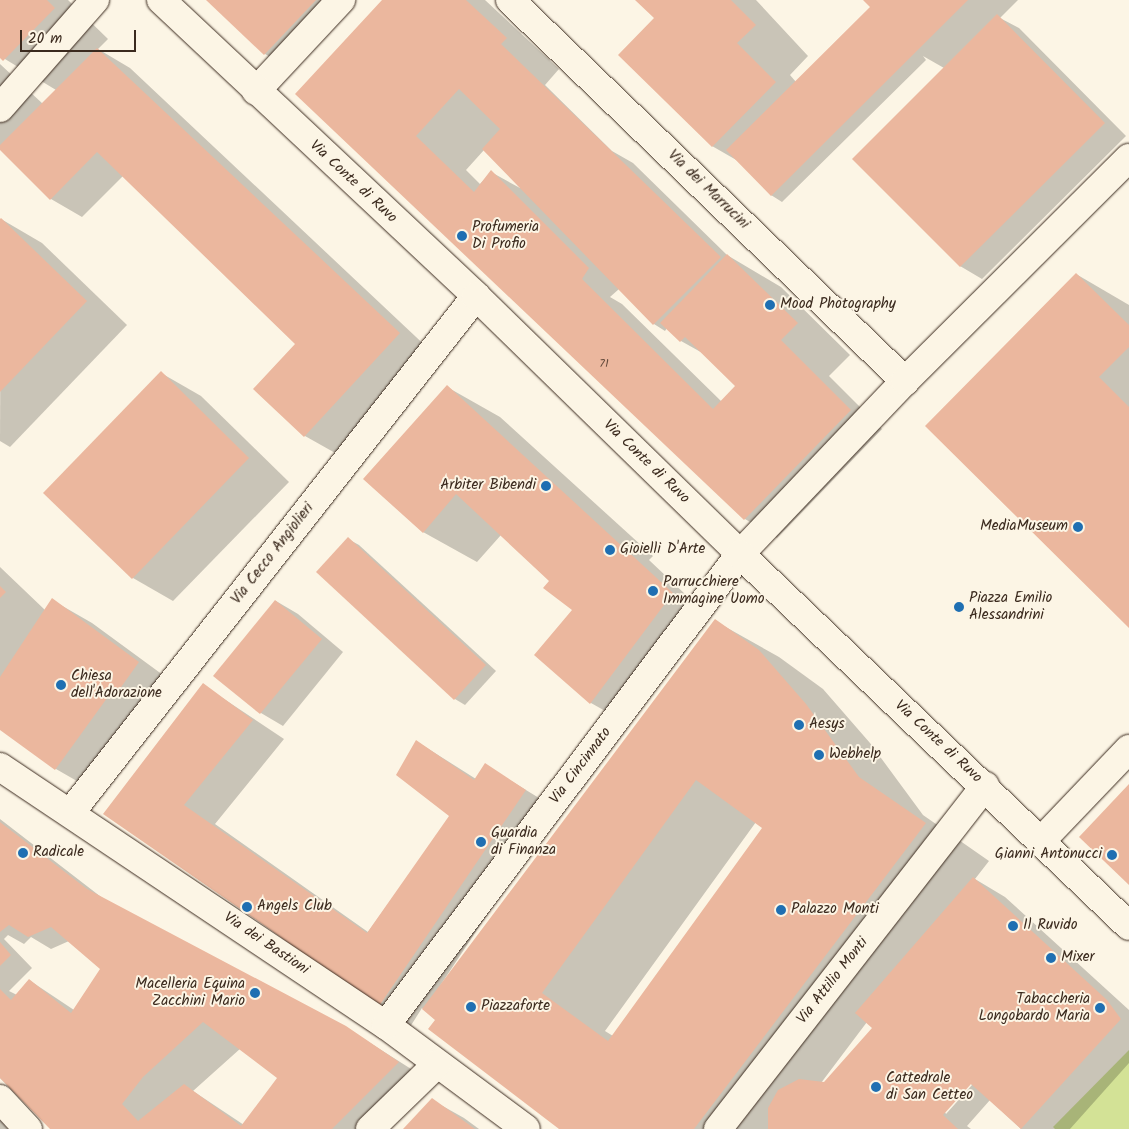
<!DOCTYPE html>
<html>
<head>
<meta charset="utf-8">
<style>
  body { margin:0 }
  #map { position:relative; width:1129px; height:1129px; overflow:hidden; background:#fcf5e5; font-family:Kalam,sans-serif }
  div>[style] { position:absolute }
  .green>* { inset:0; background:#d3e296 }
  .shadow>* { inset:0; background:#0003 }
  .building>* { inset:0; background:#ebb79e }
  .roads { filter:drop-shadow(0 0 1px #3b2a1e) drop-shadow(0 0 1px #3b2a1e) }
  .minor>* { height:28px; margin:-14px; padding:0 14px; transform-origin:14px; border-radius:14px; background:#fcf5e5 }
  .major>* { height:28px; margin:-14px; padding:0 14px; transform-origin:14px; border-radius:14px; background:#fcf5e5 }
  .dots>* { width:14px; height:14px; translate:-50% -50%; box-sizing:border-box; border:2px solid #fcf5e5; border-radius:50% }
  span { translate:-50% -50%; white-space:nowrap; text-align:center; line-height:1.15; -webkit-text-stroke:4px #fcf5e5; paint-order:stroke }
  .number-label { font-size:12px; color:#674d3e }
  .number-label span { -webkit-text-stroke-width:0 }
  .street-label { font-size:15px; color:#3b2a1e }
  .poi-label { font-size:15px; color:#3b2a1e }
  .left { translate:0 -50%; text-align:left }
  .right { translate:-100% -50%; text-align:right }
  .scale { position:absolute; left:20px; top:30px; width:116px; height:22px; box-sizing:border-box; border:2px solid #3b2a1e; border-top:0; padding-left:6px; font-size:15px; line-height:18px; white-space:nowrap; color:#3b2a1e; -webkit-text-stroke:4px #fcf5e5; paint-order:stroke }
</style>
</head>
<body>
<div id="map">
  <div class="green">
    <div style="clip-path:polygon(1129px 1050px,1129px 1129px,1055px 1129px,1053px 1127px)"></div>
  </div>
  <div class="shadow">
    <div style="clip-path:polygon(0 0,68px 0,108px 39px,98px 49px,130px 68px,432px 352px,337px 454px,305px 436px,254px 389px,296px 344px,123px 176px,82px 217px,51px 199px,0 149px,0 64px,43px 104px,56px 90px,0 56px)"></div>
    <div style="clip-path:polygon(208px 0,349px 0,287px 66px,265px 54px)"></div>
    <div style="clip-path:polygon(evenodd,384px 0,485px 0,559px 69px,545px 85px,612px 151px,633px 163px,727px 255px,781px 287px,850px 355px,829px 376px,882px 429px,777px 538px,745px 519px,297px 94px,384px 0,484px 150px,521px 188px,520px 188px,491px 172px,480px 184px,466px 170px,484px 150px,384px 0,619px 289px,654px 324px,665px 331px,667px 328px,681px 341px,706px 355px,738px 386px,722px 402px,622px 304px,610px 297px,619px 289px)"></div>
    <div style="clip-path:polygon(637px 0,756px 0,808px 56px,790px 75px,796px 82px,875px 11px,865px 0,1018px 0,1000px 18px,1019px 28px,1126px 136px,982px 279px,960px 266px,944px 68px,923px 56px,926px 60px,782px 202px,771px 195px,738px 161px,712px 146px,656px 18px)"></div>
    <div style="clip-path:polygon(1px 219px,42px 243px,127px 325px,10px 447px,0 441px)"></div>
    <div style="clip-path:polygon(1076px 274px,1129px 305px,1129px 627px)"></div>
    <div style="clip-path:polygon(161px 373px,201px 396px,289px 482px,173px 601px,133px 578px)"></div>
    <div style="clip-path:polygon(447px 387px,500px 417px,653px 556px,649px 560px,704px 612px,623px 721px,591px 703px,536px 655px,574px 610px,551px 581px,501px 535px,477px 562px,423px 532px)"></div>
    <div style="clip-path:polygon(348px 539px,359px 545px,496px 671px,465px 705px,455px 699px)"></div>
    <div style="clip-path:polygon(0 567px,45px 610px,52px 600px,92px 623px,178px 686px,96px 792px,56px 769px,0 728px)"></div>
    <div style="clip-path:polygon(276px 601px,298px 614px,343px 652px,283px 726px,261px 713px,215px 675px)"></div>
    <div style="clip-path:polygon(evenodd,715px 621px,779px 657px,823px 689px,870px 743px,923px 815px,989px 861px,975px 879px,1005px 897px,1129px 1010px,1129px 1063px,1070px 1129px,1021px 1129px,990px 1100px,967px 1126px,971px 1129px,561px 1129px,422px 1008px,410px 1027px,105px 814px,203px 685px,284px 739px,215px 824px,368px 932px,451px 816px,416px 741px,476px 779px,485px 765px,557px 809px,434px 995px,715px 621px,756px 822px,764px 827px,613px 1036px,605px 1031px,756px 822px,715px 621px,867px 1022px,873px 1028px,824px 1084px,821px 1083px,867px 1022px,715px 621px,970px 1083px,972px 1085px,946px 1114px,945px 1112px,970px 1083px)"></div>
    <div style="clip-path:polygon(evenodd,0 819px,105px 900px,345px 1027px,430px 1081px,382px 1129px,51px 1129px,0 1078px,0 819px,8px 935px,24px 944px,31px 937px,51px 949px,69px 941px,101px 969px,74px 1010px,29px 980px,17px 995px,9px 991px,32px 968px,4px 939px,8px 935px,0 819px,241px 1048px,298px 1092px,244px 1125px,193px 1091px,241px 1048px)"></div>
    <div style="clip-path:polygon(432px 1100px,464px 1118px,479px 1129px,405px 1129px)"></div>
    <div style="clip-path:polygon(0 1120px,8px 1129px,0 1129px)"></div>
  </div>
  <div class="building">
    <div style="clip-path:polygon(0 0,47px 0,55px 8px,3px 61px,0 58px)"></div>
    <div style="clip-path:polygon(206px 0,316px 0,264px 55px)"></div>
    <div style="clip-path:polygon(382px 0,466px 0,507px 38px,501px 44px,721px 257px,653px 325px,482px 149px,500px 129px,459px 89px,416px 136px,474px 192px,491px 170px,589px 268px,582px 279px,713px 409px,735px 386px,685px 337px,680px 342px,660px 323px,727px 254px,798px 323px,781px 340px,851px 410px,744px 520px,295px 94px)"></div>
    <div style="clip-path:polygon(635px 0,731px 0,756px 25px,737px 43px,776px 82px,712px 147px,618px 55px,654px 18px)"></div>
    <div style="clip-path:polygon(863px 0,968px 0,771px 196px,726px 150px,870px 7px)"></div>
    <div style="clip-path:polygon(997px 14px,1105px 123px,960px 267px,852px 159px)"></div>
    <div style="clip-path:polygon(97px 48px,400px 333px,304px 437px,253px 389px,295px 344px,97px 152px,50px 200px,0 150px,0 145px)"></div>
    <div style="clip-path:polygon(1px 218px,87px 301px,0 392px,0 219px)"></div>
    <div style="clip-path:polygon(1076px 273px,1129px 325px,1129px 347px,1099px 377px,1129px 407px,1129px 628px,925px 426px)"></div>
    <div style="clip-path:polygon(161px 371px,249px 458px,132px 579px,43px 493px)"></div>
    <div style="clip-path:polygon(447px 385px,673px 593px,590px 704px,534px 655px,572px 610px,543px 588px,549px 581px,456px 494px,423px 533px,363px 479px)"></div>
    <div style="clip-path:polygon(348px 537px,486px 665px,454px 700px,316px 572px)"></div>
    <div style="clip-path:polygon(0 586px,6px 592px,0 598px)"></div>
    <div style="clip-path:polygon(52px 598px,139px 662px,114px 697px,110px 694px,55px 770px,0 730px,0 677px)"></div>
    <div style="clip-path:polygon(275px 600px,322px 639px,260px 714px,213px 676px)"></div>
    <div style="clip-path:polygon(evenodd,715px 619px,759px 650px,806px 704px,859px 777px,926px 823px,694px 1129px,559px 1129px,428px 1029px,435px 1020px,422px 1009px,715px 619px,696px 780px,762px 828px,608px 1041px,542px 993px,696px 780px)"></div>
    <div style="clip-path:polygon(203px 683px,253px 720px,184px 805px,367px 933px,449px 816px,396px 775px,416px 740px,474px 780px,485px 763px,526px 790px,377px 1009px,268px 928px,103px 814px)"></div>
    <div style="clip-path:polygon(1129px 784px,1129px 885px,1079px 837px)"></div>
    <div style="clip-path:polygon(evenodd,0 822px,87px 889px,346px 1026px,399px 1062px,332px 1129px,50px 1129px,0 1078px,0 989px,11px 1000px,29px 979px,71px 1013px,100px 969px,51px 927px,28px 937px,9px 925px,0 932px,0 822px,203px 1022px,277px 1078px,241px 1126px,184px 1084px,138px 1121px,122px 1104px,143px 1077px,203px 1022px)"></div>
    <div style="clip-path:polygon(973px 877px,1107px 1000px,1121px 1019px,1021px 1129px,971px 1084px,943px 1115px,958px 1129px,768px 1129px,768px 1108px,778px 1090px,799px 1079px,824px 1082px,872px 1028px,855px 1013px)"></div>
    <div style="clip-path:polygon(0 942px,11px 955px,0 966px)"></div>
    <div style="clip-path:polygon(432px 1098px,475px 1129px,403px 1129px)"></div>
  </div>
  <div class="roads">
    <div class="minor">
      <div style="left:510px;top:0;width:549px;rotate:43.97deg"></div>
      <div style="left:256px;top:91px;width:125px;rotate:-47deg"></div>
      <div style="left:0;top:108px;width:144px;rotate:-48.7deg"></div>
      <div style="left:0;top:767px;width:464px;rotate:33.8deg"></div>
      <div style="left:386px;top:1025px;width:174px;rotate:36.6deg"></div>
      <div style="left:71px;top:812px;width:656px;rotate:-51.87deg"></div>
      <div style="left:1042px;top:840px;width:126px;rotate:-46.3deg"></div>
      <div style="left:386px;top:1025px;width:589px;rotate:-53.07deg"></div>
      <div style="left:740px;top:554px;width:239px;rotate:-46.4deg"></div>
      <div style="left:905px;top:381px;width:316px;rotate:-44.9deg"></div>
      <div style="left:0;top:1099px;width:41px;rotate:47deg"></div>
      <div style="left:370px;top:1129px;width:93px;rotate:-44.1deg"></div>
      <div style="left:718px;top:1129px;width:435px;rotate:-52.1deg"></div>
    </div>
    <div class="major">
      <div style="left:161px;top:0;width:432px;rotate:43.2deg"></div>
      <div style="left:476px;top:296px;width:369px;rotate:44.3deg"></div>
      <div style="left:740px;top:554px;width:538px;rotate:43.72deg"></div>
    </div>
  </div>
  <div class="dots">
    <div style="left:462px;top:236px;background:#1f6fb2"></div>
    <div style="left:770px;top:305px;background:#1f6fb2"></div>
    <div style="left:546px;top:486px;background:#1f6fb2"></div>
    <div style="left:1078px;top:527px;background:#1f6fb2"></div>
    <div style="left:610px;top:550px;background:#1f6fb2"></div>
    <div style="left:653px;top:591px;background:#1f6fb2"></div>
    <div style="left:959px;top:607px;background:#1f6fb2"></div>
    <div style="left:61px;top:685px;background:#1f6fb2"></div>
    <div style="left:799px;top:725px;background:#1f6fb2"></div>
    <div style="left:819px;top:755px;background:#1f6fb2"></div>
    <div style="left:481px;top:842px;background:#1f6fb2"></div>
    <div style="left:23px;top:853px;background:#1f6fb2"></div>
    <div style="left:1112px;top:855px;background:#1f6fb2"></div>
    <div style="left:247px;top:907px;background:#1f6fb2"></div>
    <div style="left:781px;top:910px;background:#1f6fb2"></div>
    <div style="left:1013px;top:926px;background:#1f6fb2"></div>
    <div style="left:1051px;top:958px;background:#1f6fb2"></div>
    <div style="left:255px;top:993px;background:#1f6fb2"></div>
    <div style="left:471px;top:1007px;background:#1f6fb2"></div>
    <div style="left:1100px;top:1008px;background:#1f6fb2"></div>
    <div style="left:876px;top:1087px;background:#1f6fb2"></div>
  </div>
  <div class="number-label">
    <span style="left:604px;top:364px">71</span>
  </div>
  <div class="street-label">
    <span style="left:353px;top:182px;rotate:43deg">Via Conte di Ruvo</span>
    <span style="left:708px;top:190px;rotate:44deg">Via dei Marrucini</span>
    <span style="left:646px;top:462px;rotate:44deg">Via Conte di Ruvo</span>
    <span style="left:273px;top:554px;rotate:-52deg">Via Cecco Angiolieri</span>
    <span style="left:938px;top:742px;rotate:43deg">Via Conte di Ruvo</span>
    <span style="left:581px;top:766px;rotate:-53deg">Via Cincinnato</span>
    <span style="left:266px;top:944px;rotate:34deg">Via dei Bastioni</span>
    <span style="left:833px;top:981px;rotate:-52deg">Via Attilio Monti</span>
  </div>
  <div class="poi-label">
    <span class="left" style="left:472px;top:236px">Profumeria<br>Di Profio</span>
    <span class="left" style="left:780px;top:305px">Mood Photography</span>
    <span class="right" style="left:536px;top:486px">Arbiter Bibendi</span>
    <span class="right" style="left:1068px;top:527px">MediaMuseum</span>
    <span class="left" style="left:620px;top:550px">Gioielli D'Arte</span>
    <span class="left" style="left:663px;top:591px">Parrucchiere<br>Immagine Uomo</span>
    <span class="left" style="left:969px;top:607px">Piazza Emilio<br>Alessandrini</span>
    <span class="left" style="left:71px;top:685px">Chiesa<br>dell'Adorazione</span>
    <span class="left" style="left:809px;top:725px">Aesys</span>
    <span class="left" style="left:829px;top:755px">Webhelp</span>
    <span class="left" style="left:491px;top:842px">Guardia<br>di Finanza</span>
    <span class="left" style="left:33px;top:853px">Radicale</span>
    <span class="right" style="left:1102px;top:855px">Gianni Antonucci</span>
    <span class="left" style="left:257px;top:907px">Angels Club</span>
    <span class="left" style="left:791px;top:910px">Palazzo Monti</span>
    <span class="left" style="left:1023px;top:926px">Il Ruvido</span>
    <span class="left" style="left:1061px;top:958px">Mixer</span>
    <span class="right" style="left:245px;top:993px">Macelleria Equina<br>Zacchini Mario</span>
    <span class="right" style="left:1090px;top:1008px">Tabaccheria<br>Longobardo Maria</span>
    <span class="left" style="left:481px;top:1007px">Piazzaforte</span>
    <span class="left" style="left:886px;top:1087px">Cattedrale<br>di San Cetteo</span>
  </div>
  <div class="scale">20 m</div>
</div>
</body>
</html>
